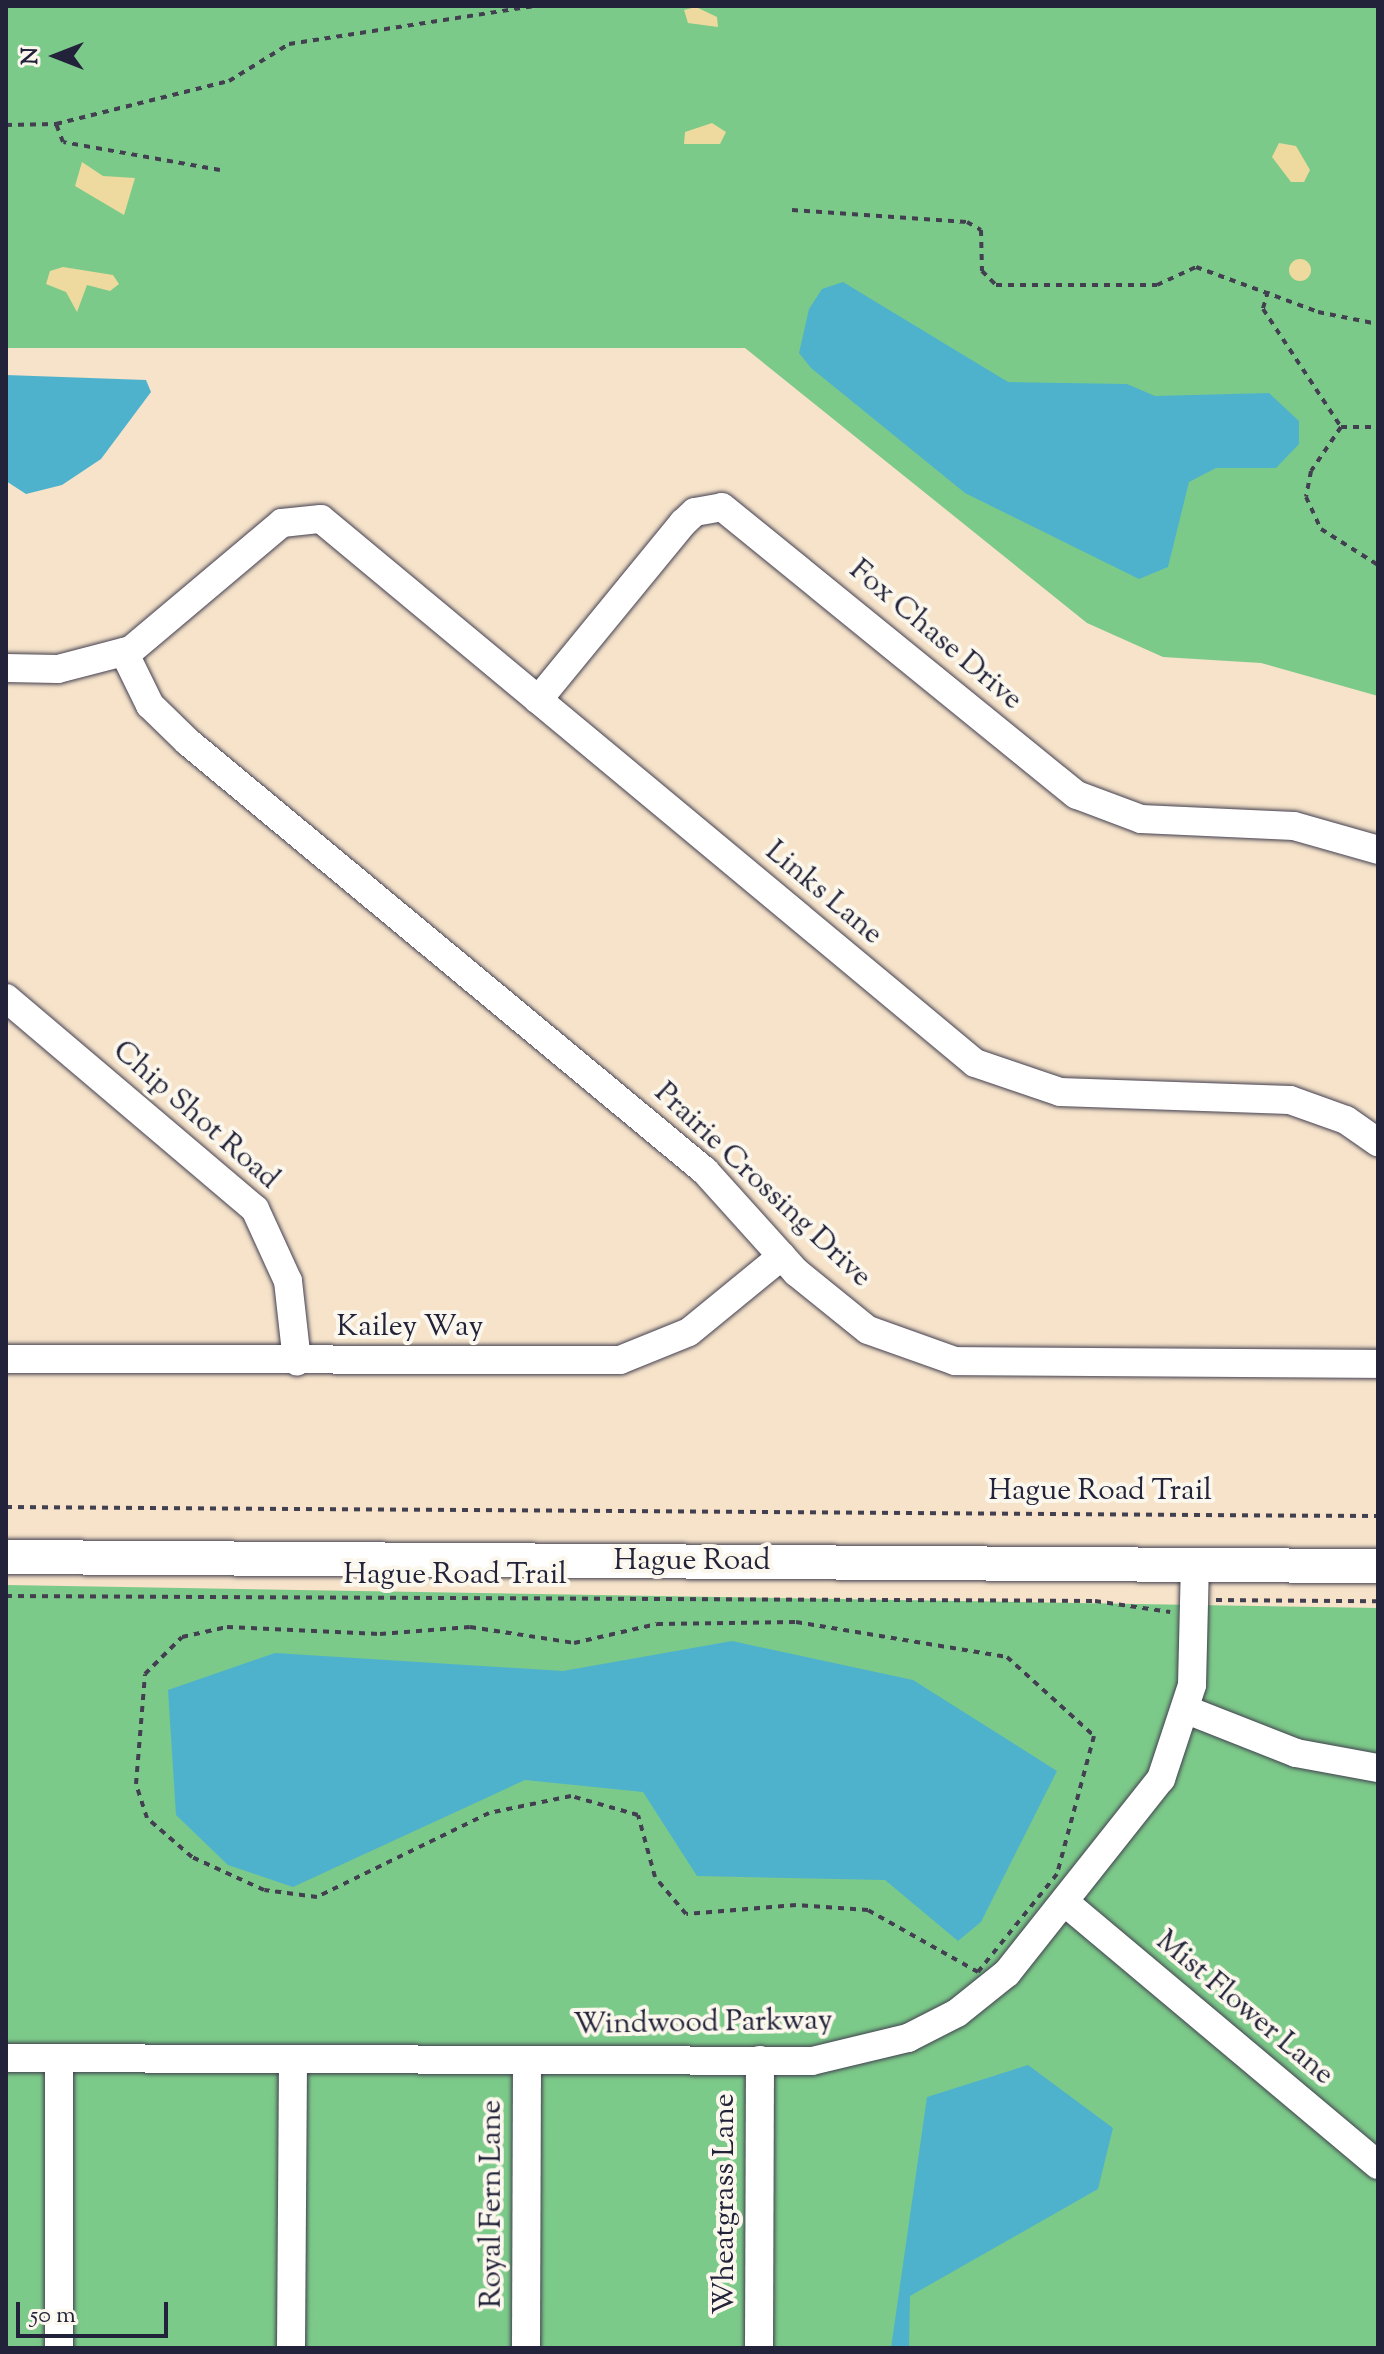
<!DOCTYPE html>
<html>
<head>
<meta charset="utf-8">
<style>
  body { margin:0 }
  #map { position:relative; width:1384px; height:2354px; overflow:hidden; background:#f6e3ca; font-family:"Sorts Mill Goudy",serif }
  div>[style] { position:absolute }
  .green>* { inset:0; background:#7cca89 }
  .sand>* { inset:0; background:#eeda9e }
  .round { border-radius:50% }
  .water>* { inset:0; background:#4eb2cd }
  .path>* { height:4px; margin-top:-2px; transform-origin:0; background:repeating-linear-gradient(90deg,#423f50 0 6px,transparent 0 12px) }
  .roads { filter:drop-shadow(0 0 2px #423f50) drop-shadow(0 0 2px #423f50) }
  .minor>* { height:28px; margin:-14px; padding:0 14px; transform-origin:14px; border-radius:14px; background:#fff }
  .major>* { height:34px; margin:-17px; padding:0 17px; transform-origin:17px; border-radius:17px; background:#fff }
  span { translate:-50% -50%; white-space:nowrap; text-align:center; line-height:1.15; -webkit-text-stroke:8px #fbf7ec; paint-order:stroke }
  .street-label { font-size:30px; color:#22223b }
  .frame { position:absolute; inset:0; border:8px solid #22223b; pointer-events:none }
  .north { position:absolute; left:16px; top:16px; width:80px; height:80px; -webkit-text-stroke:6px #fbf7ec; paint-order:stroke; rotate:270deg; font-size:22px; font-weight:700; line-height:32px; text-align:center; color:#22223b }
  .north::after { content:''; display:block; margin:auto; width:28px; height:36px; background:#22223b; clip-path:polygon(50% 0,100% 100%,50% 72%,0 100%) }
  .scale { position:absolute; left:16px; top:2302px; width:152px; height:36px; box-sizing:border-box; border:4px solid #22223b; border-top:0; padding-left:10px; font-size:24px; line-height:28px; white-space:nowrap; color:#22223b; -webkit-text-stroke:6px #fbf7ec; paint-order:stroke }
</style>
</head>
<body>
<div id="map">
  <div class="green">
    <div style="clip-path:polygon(6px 6px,1378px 6px,1378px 696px,1261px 663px,1163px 657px,1087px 623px,745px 348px,6px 348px)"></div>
    <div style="clip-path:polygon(6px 1585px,1378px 1608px,1378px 2348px,6px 2348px)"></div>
  </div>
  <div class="sand">
    <div style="clip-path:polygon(696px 7px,717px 17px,718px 27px,688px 23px,684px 10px)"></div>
    <div style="clip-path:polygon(712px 123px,726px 132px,720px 144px,684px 144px,685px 132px)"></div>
    <div style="clip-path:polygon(1279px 143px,1296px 146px,1310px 170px,1304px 182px,1291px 182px,1272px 157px)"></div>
    <div style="clip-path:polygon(82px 162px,103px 176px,135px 178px,124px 215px,75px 186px)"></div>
    <div class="round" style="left:1289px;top:259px;width:22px;height:22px"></div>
    <div style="clip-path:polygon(63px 267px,113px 275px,119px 284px,110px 291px,87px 285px,77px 312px,66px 292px,46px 284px,50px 271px)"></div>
  </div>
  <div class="water">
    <div style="clip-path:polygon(843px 282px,1008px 382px,1127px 384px,1155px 396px,1269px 393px,1299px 421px,1299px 444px,1276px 468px,1216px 468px,1189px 482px,1168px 567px,1139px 579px,965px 493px,811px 368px,799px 353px,809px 309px,822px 289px)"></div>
    <div style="clip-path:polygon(6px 375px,146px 380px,151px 392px,101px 459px,62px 485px,26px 494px,6px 481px)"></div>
    <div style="clip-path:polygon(732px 1641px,913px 1680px,1057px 1771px,981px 1922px,958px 1941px,885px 1880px,697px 1876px,643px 1792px,525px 1780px,293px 1887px,228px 1865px,176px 1815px,168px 1690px,275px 1653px,563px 1671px)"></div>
    <div style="clip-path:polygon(1028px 2065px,1113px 2128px,1098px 2189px,910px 2296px,909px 2348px,891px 2348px,927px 2097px)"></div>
  </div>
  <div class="path">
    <div style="left:776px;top:6px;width:76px"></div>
    <div style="left:6px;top:125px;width:50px;rotate:-1.1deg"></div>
    <div style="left:220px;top:170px;width:159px;rotate:-169.9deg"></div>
    <div style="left:63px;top:142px;width:19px;rotate:-111deg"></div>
    <div style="left:56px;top:124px;width:178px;rotate:-14deg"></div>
    <div style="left:229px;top:81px;width:70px;rotate:-31.7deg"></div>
    <div style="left:289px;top:44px;width:249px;rotate:-8.8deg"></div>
    <div style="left:792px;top:210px;width:175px;rotate:3.9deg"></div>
    <div style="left:967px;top:222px;width:16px;rotate:30deg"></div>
    <div style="left:981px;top:230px;width:41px;rotate:88.6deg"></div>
    <div style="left:982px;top:271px;width:20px;rotate:45deg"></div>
    <div style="left:996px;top:285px;width:161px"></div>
    <div style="left:1157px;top:285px;width:43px;rotate:-24.8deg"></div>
    <div style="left:1196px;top:267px;width:130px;rotate:20.2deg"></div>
    <div style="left:1318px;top:312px;width:61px;rotate:11.3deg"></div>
    <div style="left:1268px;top:291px;width:19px;rotate:106deg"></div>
    <div style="left:1263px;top:309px;width:141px;rotate:56.5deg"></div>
    <div style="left:1341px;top:427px;width:53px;rotate:124.3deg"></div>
    <div style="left:1311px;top:471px;width:26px;rotate:101deg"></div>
    <div style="left:1306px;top:497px;width:35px;rotate:65deg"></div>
    <div style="left:1321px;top:529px;width:67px;rotate:32.3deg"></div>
    <div style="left:1341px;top:427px;width:37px"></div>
    <div style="left:6px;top:1507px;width:1372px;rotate:0.38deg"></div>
    <div style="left:6px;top:1596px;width:1089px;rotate:0.26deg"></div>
    <div style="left:1095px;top:1601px;width:76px;rotate:8.3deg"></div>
    <div style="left:1216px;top:1600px;width:162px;rotate:0.4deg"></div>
    <div style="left:796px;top:1622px;width:214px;rotate:9.4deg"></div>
    <div style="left:1007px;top:1657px;width:118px;rotate:42.2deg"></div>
    <div style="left:1094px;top:1736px;width:143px;rotate:105deg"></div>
    <div style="left:1057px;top:1874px;width:126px;rotate:128.9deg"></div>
    <div style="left:978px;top:1972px;width:126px;rotate:-150.6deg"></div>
    <div style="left:868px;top:1910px;width:72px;rotate:-176deg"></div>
    <div style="left:796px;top:1905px;width:110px;rotate:175.3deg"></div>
    <div style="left:686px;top:1914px;width:48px;rotate:-130deg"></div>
    <div style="left:655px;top:1877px;width:64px;rotate:-105.3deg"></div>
    <div style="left:638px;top:1815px;width:70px;rotate:-164.2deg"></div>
    <div style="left:571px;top:1796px;width:84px;rotate:168.3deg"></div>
    <div style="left:489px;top:1813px;width:191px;rotate:154deg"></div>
    <div style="left:317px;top:1897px;width:53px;rotate:-172.5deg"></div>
    <div style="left:264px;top:1890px;width:79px;rotate:-155.4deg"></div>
    <div style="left:192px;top:1857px;width:60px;rotate:-139.1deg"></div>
    <div style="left:147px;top:1818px;width:36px;rotate:-108deg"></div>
    <div style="left:136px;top:1784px;width:110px;rotate:-85.3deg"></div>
    <div style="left:145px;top:1674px;width:52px;rotate:-45deg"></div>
    <div style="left:182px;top:1637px;width:46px;rotate:-12.5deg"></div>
    <div style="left:227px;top:1627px;width:153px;rotate:2.6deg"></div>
    <div style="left:380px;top:1634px;width:90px;rotate:-4.4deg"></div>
    <div style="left:470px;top:1627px;width:105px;rotate:8.7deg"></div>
    <div style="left:574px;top:1643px;width:85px;rotate:-12.9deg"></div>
    <div style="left:657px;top:1624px;width:139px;rotate:-0.8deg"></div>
  </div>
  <div class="roads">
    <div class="minor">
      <div style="left:124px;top:652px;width:59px;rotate:63.9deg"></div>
      <div style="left:150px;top:705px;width:53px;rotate:44.2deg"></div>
      <div style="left:188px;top:742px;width:672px;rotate:39.69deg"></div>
      <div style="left:705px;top:1171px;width:136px;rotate:48deg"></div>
      <div style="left:796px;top:1272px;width:92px;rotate:38.9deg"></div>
      <div style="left:868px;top:1330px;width:92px;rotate:19.6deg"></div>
      <div style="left:955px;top:1361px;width:423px;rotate:0.4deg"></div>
      <div style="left:6px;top:668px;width:52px;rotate:1.1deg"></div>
      <div style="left:58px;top:669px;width:75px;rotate:-14.6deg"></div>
      <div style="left:131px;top:650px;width:197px;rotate:-40.1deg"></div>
      <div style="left:282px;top:523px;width:39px;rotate:-6deg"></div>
      <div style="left:321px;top:519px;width:851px;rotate:39.75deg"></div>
      <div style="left:975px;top:1063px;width:90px;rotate:18.8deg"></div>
      <div style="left:1060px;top:1092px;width:230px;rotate:2deg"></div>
      <div style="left:1290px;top:1100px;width:59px;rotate:19.7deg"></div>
      <div style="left:1346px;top:1120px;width:39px;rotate:35deg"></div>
      <div style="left:538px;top:700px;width:229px;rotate:-50.7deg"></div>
      <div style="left:683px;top:523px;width:16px;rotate:-43deg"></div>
      <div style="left:695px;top:512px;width:27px;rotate:-10deg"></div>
      <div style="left:722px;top:507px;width:457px;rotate:39.1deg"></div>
      <div style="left:1077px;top:795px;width:68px;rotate:20.6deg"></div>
      <div style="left:1141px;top:819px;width:153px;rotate:2.6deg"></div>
      <div style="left:1294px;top:826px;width:87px;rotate:15.9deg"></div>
      <div style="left:6px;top:998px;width:326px;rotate:40.3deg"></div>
      <div style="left:255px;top:1209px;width:79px;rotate:65.4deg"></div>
      <div style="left:288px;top:1281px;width:81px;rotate:83.6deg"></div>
      <div style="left:6px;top:1359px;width:614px;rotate:0.09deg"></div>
      <div style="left:620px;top:1360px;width:74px;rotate:-22.1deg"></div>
      <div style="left:689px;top:1332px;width:120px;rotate:-39.3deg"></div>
      <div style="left:1187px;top:1710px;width:117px;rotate:21.5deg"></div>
      <div style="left:1296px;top:1753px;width:83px;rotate:10.4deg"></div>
      <div style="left:1067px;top:1904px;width:406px;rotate:40deg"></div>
      <div style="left:6px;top:2058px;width:806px;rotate:0.21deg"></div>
      <div style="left:812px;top:2061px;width:99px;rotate:-13.5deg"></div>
      <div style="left:908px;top:2038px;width:55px;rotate:-27deg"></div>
      <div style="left:957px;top:2013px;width:64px;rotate:-38.7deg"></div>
      <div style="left:1007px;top:1973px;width:248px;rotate:-51.6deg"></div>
      <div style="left:1161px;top:1779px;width:99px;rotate:-71.7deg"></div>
      <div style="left:1192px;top:1685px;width:120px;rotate:-88.6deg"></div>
      <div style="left:59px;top:2058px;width:290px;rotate:90deg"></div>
      <div style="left:291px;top:2348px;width:289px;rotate:-89.6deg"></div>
      <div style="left:526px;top:2348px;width:287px;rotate:-89.8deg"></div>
      <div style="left:759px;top:2348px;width:288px;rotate:-89.8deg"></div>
    </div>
    <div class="major">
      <div style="left:6px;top:1557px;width:1372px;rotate:0.38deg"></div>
    </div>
  </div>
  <div class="street-label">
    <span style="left:935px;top:636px;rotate:40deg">Fox Chase Drive</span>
    <span style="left:823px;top:894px;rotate:40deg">Links Lane</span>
    <span style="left:195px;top:1116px;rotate:41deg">Chip Shot Road</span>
    <span style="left:762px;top:1186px;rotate:43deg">Prairie Crossing Drive</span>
    <span style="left:410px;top:1328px">Kailey Way</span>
    <span style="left:1100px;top:1492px">Hague Road Trail</span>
    <span style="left:692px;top:1562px">Hague Road</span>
    <span style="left:455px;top:1576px">Hague Road Trail</span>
    <span style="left:1244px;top:2009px;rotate:40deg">Mist Flower Lane</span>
    <span style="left:703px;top:2024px;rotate:-1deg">Windwood Parkway</span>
    <span style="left:493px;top:2204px;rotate:-90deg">Royal Fern Lane</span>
    <span style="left:726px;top:2204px;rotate:-90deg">Wheatgrass Lane</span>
  </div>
  <div class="frame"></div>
  <div class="north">N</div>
  <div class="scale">50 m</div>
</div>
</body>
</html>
